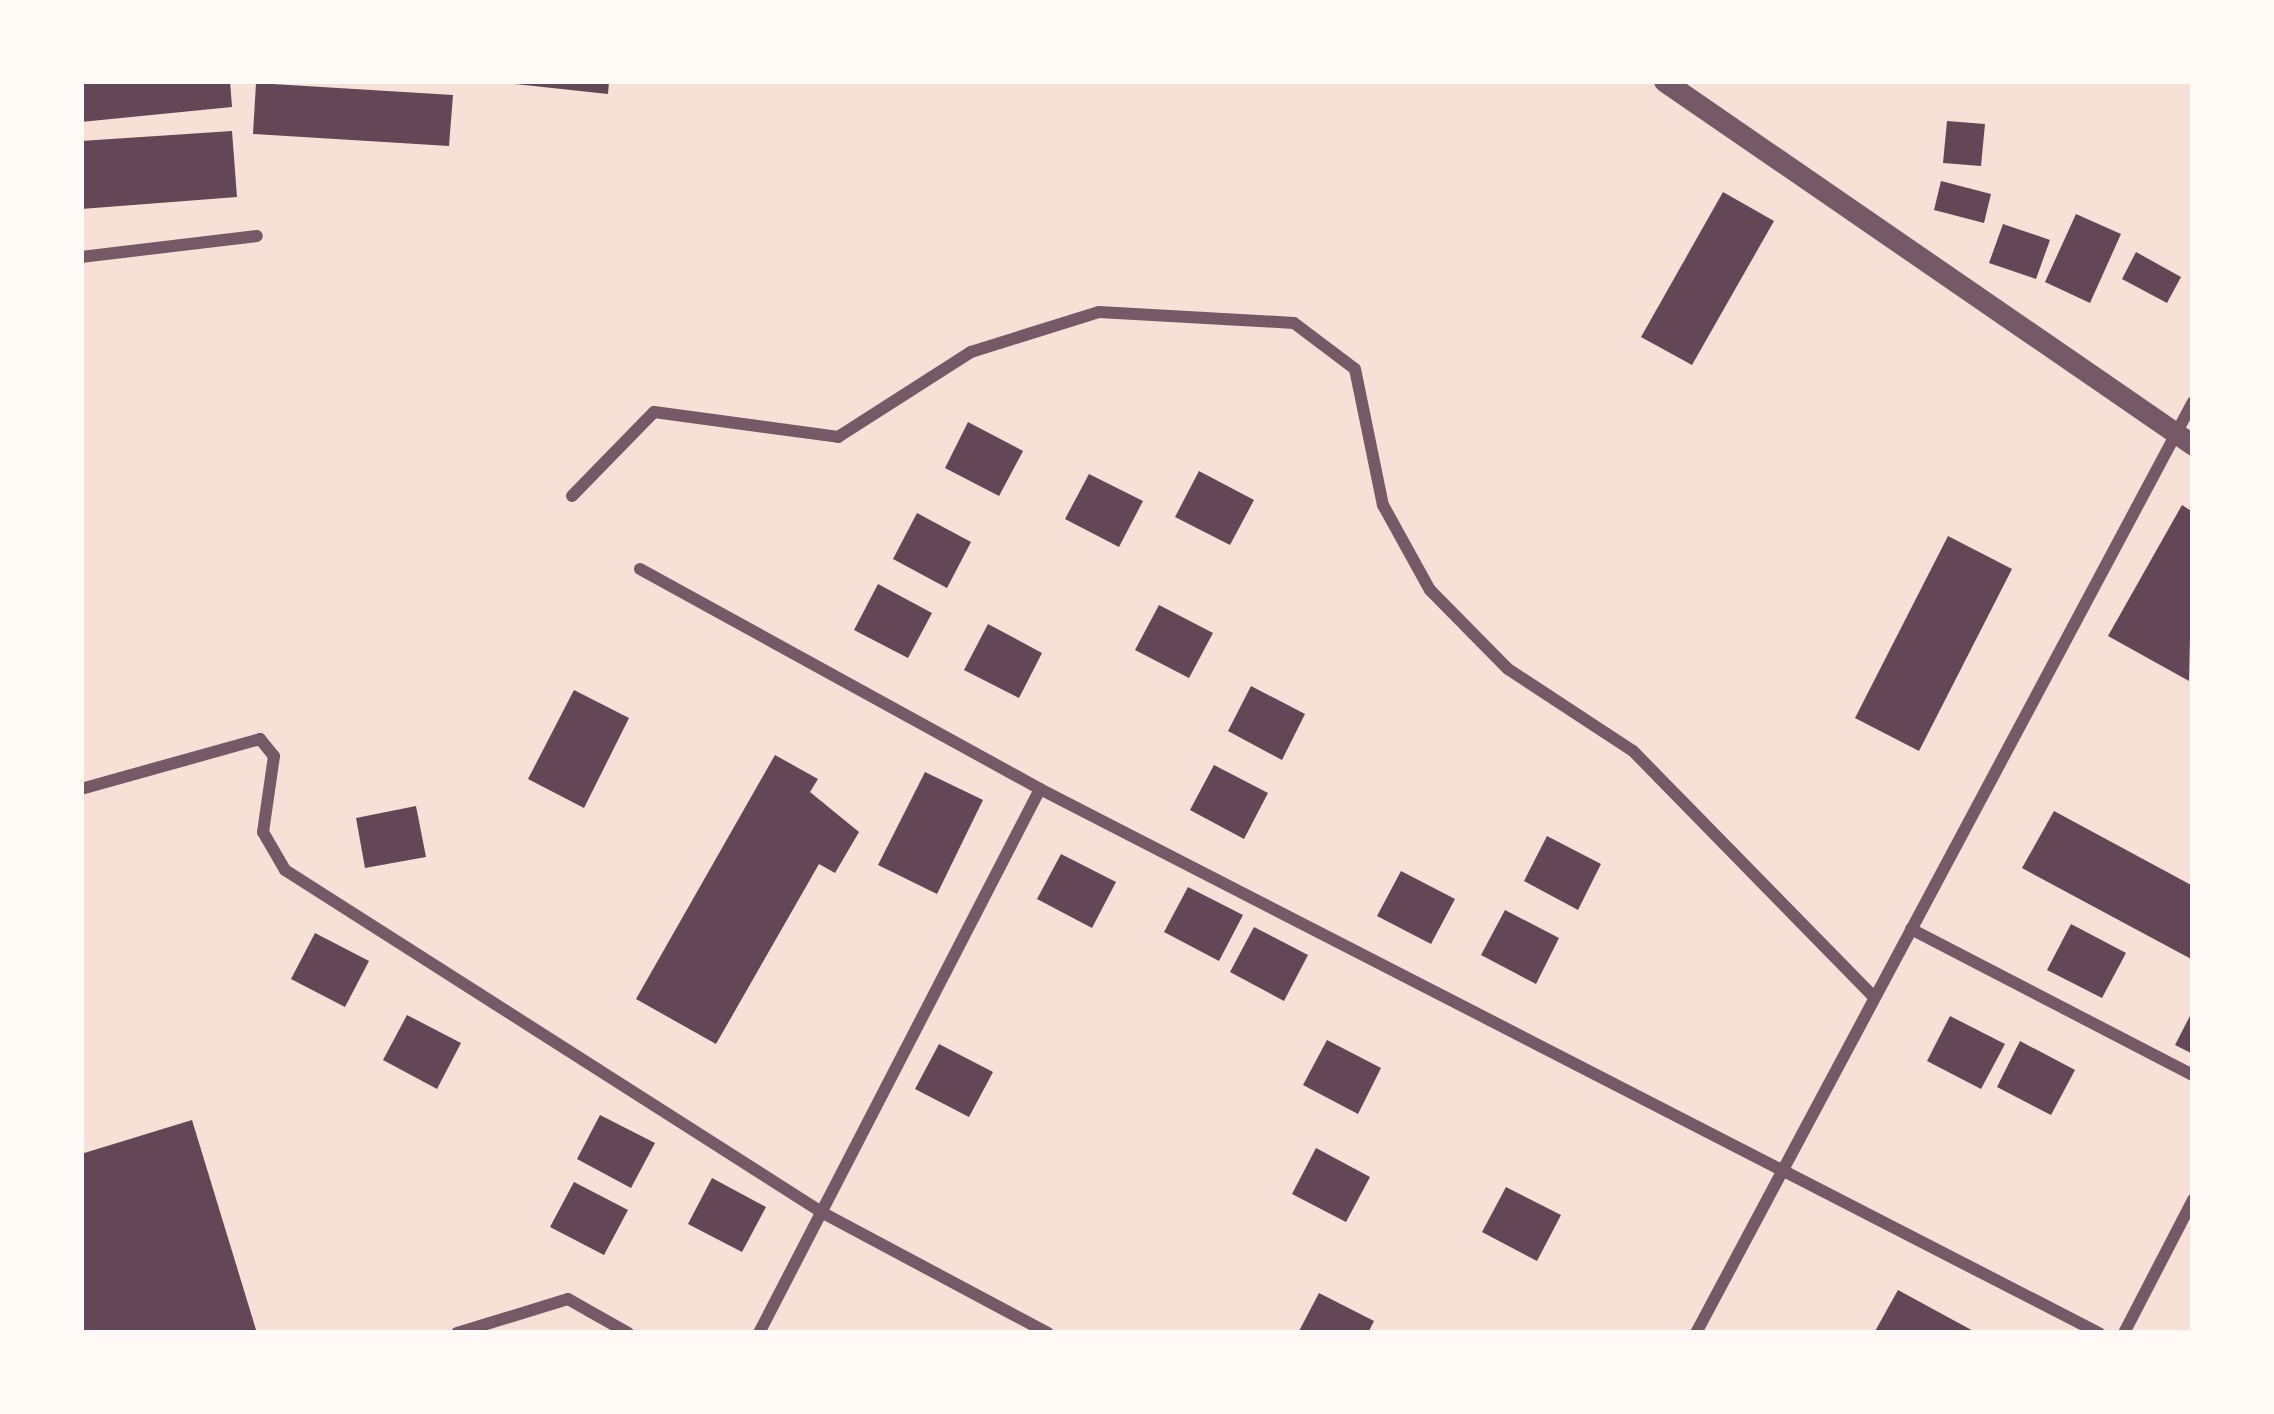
<!DOCTYPE html>
<html>
<head>
<meta charset="utf-8">
<style>
  body { margin:0 }
  #map { position:relative; width:2274px; height:1414px; overflow:hidden; background:#f7e1d7; font-family:"IBM Plex Sans",sans-serif }
  div>[style] { position:absolute }
  .building>* { inset:0; background:#644757 }
  .minor>* { height:12px; margin:-6px; padding:0 6px; transform-origin:6px; border-radius:6px; background:#755966 }
  .tertiary>* { height:21px; margin:-10.5px; padding:0 10.5px; transform-origin:10.5px; border-radius:10.5px; background:#755966 }
  span { translate:-50% -50%; white-space:nowrap; text-align:center; line-height:1.15; -webkit-text-stroke:9px #fffaf5; paint-order:stroke }
  .frame { position:absolute; inset:0; border:84px solid #fffaf5; pointer-events:none }
</style>
</head>
<body>
<div id="map">
  <div class="building">
    <div style="clip-path:polygon(81px 81px,230px 81px,232px 107px,81px 122px)"></div>
    <div style="clip-path:polygon(488px 81px,609px 81px,608px 94px)"></div>
    <div style="clip-path:polygon(256px 83px,453px 95px,449px 146px,253px 134px)"></div>
    <div style="clip-path:polygon(1947px 121px,1985px 124px,1981px 166px,1943px 163px)"></div>
    <div style="clip-path:polygon(232px 131px,237px 197px,81px 209px,81px 141px)"></div>
    <div style="clip-path:polygon(1941px 181px,1991px 194px,1984px 223px,1934px 210px)"></div>
    <div style="clip-path:polygon(1723px 192px,1774px 221px,1692px 365px,1641px 337px)"></div>
    <div style="clip-path:polygon(2076px 214px,2121px 234px,2090px 303px,2045px 282px)"></div>
    <div style="clip-path:polygon(2003px 224px,2050px 240px,2036px 279px,1989px 263px)"></div>
    <div style="clip-path:polygon(2136px 252px,2181px 277px,2167px 303px,2122px 279px)"></div>
    <div style="clip-path:polygon(968px 422px,1023px 451px,999px 496px,945px 468px)"></div>
    <div style="clip-path:polygon(1199px 471px,1254px 500px,1230px 545px,1175px 517px)"></div>
    <div style="clip-path:polygon(1089px 474px,1143px 501px,1119px 547px,1065px 519px)"></div>
    <div style="clip-path:polygon(2182px 505px,2193px 512px,2189px 681px,2108px 636px)"></div>
    <div style="clip-path:polygon(917px 513px,971px 542px,947px 588px,893px 559px)"></div>
    <div style="clip-path:polygon(1948px 536px,2012px 569px,1919px 751px,1855px 718px)"></div>
    <div style="clip-path:polygon(878px 584px,932px 613px,908px 658px,854px 630px)"></div>
    <div style="clip-path:polygon(1159px 605px,1213px 633px,1189px 678px,1135px 650px)"></div>
    <div style="clip-path:polygon(988px 624px,1042px 653px,1019px 698px,964px 670px)"></div>
    <div style="clip-path:polygon(1251px 686px,1305px 714px,1282px 760px,1228px 731px)"></div>
    <div style="clip-path:polygon(574px 690px,629px 718px,584px 808px,528px 779px)"></div>
    <div style="clip-path:polygon(775px 755px,818px 779px,810px 792px,859px 832px,835px 873px,819px 864px,716px 1044px,636px 999px)"></div>
    <div style="clip-path:polygon(1214px 765px,1268px 793px,1244px 839px,1190px 810px)"></div>
    <div style="clip-path:polygon(925px 772px,983px 800px,937px 894px,878px 865px)"></div>
    <div style="clip-path:polygon(416px 806px,426px 857px,365px 868px,356px 818px)"></div>
    <div style="clip-path:polygon(2054px 811px,2193px 886px,2193px 960px,2022px 868px)"></div>
    <div style="clip-path:polygon(1547px 836px,1601px 864px,1578px 910px,1524px 881px)"></div>
    <div style="clip-path:polygon(1061px 854px,1116px 882px,1092px 928px,1037px 899px)"></div>
    <div style="clip-path:polygon(1401px 871px,1455px 899px,1431px 944px,1377px 916px)"></div>
    <div style="clip-path:polygon(1188px 887px,1243px 915px,1219px 961px,1164px 932px)"></div>
    <div style="clip-path:polygon(1505px 910px,1559px 938px,1536px 984px,1481px 955px)"></div>
    <div style="clip-path:polygon(2071px 924px,2126px 953px,2102px 998px,2047px 970px)"></div>
    <div style="clip-path:polygon(1254px 927px,1308px 955px,1284px 1001px,1230px 972px)"></div>
    <div style="clip-path:polygon(315px 933px,369px 961px,345px 1007px,291px 979px)"></div>
    <div style="clip-path:polygon(2193px 1010px,2193px 1054px,2175px 1045px)"></div>
    <div style="clip-path:polygon(407px 1015px,461px 1043px,437px 1089px,383px 1060px)"></div>
    <div style="clip-path:polygon(1950px 1016px,2005px 1044px,1981px 1089px,1927px 1061px)"></div>
    <div style="clip-path:polygon(1327px 1040px,1381px 1068px,1358px 1114px,1303px 1085px)"></div>
    <div style="clip-path:polygon(2020px 1041px,2075px 1070px,2051px 1115px,1997px 1087px)"></div>
    <div style="clip-path:polygon(939px 1044px,993px 1072px,969px 1117px,915px 1089px)"></div>
    <div style="clip-path:polygon(600px 1115px,655px 1143px,631px 1188px,577px 1159px)"></div>
    <div style="clip-path:polygon(192px 1120px,257px 1333px,81px 1333px,81px 1154px)"></div>
    <div style="clip-path:polygon(1316px 1148px,1370px 1177px,1346px 1222px,1292px 1194px)"></div>
    <div style="clip-path:polygon(712px 1178px,766px 1207px,742px 1252px,688px 1224px)"></div>
    <div style="clip-path:polygon(574px 1182px,628px 1210px,604px 1255px,550px 1227px)"></div>
    <div style="clip-path:polygon(1506px 1187px,1561px 1215px,1537px 1261px,1482px 1232px)"></div>
    <div style="clip-path:polygon(1898px 1290px,1977px 1333px,1874px 1333px)"></div>
    <div style="clip-path:polygon(1319px 1293px,1374px 1321px,1368px 1333px,1298px 1333px)"></div>
  </div>
  <div class="minor">
    <div style="left:81px;top:257px;width:177px;rotate:-6.8deg"></div>
    <div style="left:572px;top:496px;width:117px;rotate:-45.7deg"></div>
    <div style="left:654px;top:412px;width:186px;rotate:7.7deg"></div>
    <div style="left:838px;top:437px;width:158px;rotate:-32.6deg"></div>
    <div style="left:971px;top:352px;width:134px;rotate:-17.4deg"></div>
    <div style="left:1099px;top:312px;width:195px;rotate:3.2deg"></div>
    <div style="left:1294px;top:323px;width:76px;rotate:37deg"></div>
    <div style="left:1355px;top:369px;width:139px;rotate:78.4deg"></div>
    <div style="left:1383px;top:505px;width:97px;rotate:61.1deg"></div>
    <div style="left:1430px;top:590px;width:111px;rotate:45.4deg"></div>
    <div style="left:1508px;top:669px;width:149px;rotate:33.3deg"></div>
    <div style="left:1633px;top:751px;width:344px;rotate:45.6deg"></div>
    <div style="left:640px;top:569px;width:457px;rotate:28.8deg"></div>
    <div style="left:1040px;top:789px;width:1191px;rotate:27.19deg"></div>
    <div style="left:81px;top:789px;width:186px;rotate:-15.6deg"></div>
    <div style="left:260px;top:739px;width:22px;rotate:51deg"></div>
    <div style="left:274px;top:756px;width:77px;rotate:98.2deg"></div>
    <div style="left:263px;top:832px;width:44px;rotate:59.9deg"></div>
    <div style="left:285px;top:870px;width:638px;rotate:32.52deg"></div>
    <div style="left:823px;top:1213px;width:255px;rotate:28.1deg"></div>
    <div style="left:1911px;top:929px;width:318px;rotate:27.4deg"></div>
    <div style="left:457px;top:1333px;width:116px;rotate:-17deg"></div>
    <div style="left:568px;top:1299px;width:69px;rotate:29.5deg"></div>
    <div style="left:759px;top:1333px;width:612px;rotate:-62.68deg"></div>
    <div style="left:1696px;top:1333px;width:1055px;rotate:-61.91deg"></div>
    <div style="left:2124px;top:1333px;width:150px;rotate:-62.6deg"></div>
  </div>
  <div class="tertiary">
    <div style="left:1664px;top:81px;width:642px;rotate:34.53deg"></div>
  </div>
  <div class="frame"></div>
</div>
</body>
</html>
